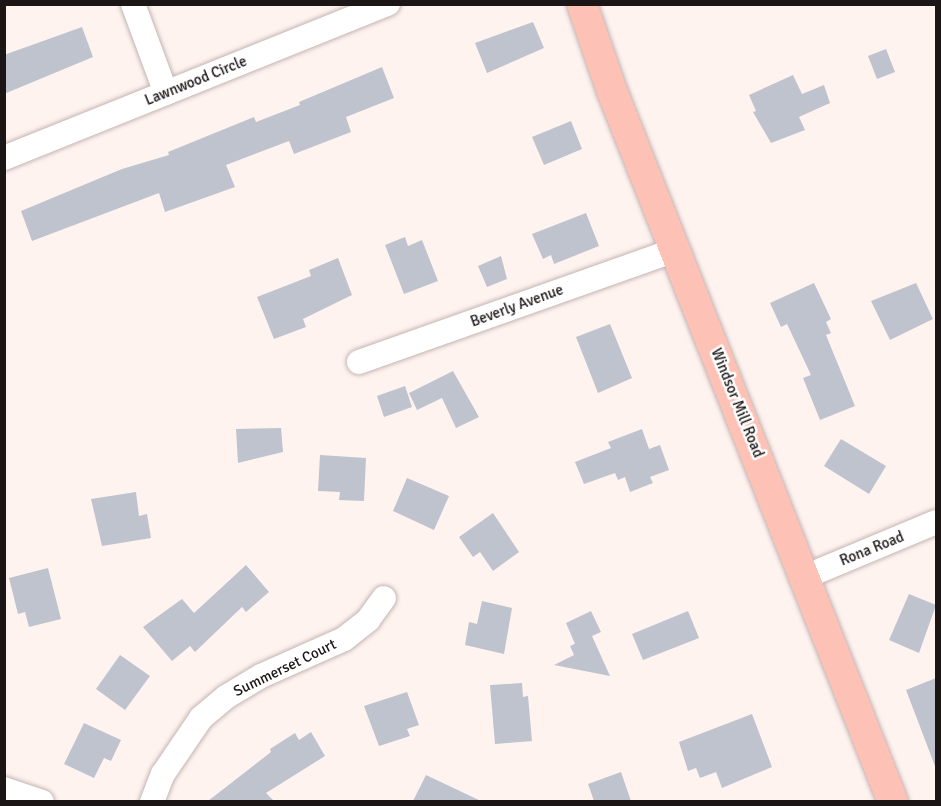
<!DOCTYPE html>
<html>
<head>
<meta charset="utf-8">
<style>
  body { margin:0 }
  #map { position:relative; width:941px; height:806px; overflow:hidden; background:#fff3f0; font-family:Signika,sans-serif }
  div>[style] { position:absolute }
  .building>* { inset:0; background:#bec3ce }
  .roads { filter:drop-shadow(0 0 2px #c3b5b2) drop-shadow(0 0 2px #c3b5b2) }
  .minor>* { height:24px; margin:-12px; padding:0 12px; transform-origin:12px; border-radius:12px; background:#fff }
  .major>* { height:30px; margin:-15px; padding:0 15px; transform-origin:15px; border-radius:15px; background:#fdc1b5 }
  span { translate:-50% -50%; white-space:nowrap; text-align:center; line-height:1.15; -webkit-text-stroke:5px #fff; paint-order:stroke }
  .street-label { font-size:15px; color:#1b1615 }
  .frame { position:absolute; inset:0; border:6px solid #1b1615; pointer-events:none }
</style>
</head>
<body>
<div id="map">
  <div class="building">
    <div style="clip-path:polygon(533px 22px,544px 48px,487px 73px,475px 43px)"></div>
    <div style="clip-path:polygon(82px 27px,93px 57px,4px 94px,4px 55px)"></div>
    <div style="clip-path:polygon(886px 49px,895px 72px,877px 79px,868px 56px)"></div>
    <div style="clip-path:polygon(382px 67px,394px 98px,346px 117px,351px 132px,294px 154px,289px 141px,226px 165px,235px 187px,165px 212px,159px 193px,32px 241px,21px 211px,122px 169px,169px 155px,168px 152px,254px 117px,256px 122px,300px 105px,299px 102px)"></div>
    <div style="clip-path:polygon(793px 75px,802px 94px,824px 85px,830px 103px,799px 117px,805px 130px,771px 143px,753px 112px,756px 111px,749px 95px)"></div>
    <div style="clip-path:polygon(571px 121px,582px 149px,544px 165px,532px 137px)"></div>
    <div style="clip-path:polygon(586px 213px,599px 246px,554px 264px,551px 255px,543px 259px,532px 234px)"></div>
    <div style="clip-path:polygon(405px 237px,408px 246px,422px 240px,438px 281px,404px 294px,385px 245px)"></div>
    <div style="clip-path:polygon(501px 256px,507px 279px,487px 287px,478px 266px)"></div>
    <div style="clip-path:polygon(338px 258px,352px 295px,303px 319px,306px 327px,274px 339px,257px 297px,311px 276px,309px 270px)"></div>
    <div style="clip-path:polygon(814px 283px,831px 319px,826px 322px,831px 333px,826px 335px,855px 406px,820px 420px,803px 378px,811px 375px,787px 324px,781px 327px,770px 303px)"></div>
    <div style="clip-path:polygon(916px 283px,933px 319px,890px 340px,871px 301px)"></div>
    <div style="clip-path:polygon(610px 324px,632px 378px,598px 393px,576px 337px)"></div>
    <div style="clip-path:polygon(453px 371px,479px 417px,456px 428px,442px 398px,417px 410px,409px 393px)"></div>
    <div style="clip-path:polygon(405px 386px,412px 407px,384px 417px,377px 396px)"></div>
    <div style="clip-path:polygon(281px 428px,283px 452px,238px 463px,236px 429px)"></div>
    <div style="clip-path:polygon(642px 429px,649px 449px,660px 445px,669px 470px,650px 477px,653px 483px,630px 492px,625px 477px,618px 480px,615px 473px,584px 484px,575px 462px,611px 448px,608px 442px)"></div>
    <div style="clip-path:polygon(841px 439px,886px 466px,869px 494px,824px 466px)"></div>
    <div style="clip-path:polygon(320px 455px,366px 458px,364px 501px,339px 500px,340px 492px,318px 491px)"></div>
    <div style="clip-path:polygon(407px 478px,449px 496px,434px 530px,393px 511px)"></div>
    <div style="clip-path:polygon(136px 492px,139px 516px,147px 514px,151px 538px,102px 546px,91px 499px)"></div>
    <div style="clip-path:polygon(493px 513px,519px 552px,493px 571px,480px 552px,473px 557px,459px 537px)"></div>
    <div style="clip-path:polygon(246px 565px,269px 592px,246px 612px,242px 607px,195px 652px,190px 646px,172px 661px,143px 627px,182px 599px,194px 613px)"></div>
    <div style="clip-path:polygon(48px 568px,61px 619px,29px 627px,25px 612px,18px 614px,9px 578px)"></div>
    <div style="clip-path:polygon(909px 594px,936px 605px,919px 653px,889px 640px)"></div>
    <div style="clip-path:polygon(482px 601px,512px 608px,504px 654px,465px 645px,469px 622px,477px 624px)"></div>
    <div style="clip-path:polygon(591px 611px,601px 632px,592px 636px,610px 676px,554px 665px,574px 655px,570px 646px,590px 637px,575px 644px,566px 623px)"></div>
    <div style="clip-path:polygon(688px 611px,699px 638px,643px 660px,632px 634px)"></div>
    <div style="clip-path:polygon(120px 655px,150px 676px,125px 710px,96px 689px)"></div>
    <div style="clip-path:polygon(936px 678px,936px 766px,935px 766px,906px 690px)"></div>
    <div style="clip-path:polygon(522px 683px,523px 697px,528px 696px,532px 741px,495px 744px,490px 685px)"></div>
    <div style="clip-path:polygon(407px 692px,419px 725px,407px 729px,410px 736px,379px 746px,364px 706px)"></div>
    <div style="clip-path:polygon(752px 714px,772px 767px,722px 788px,716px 772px,700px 778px,696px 768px,688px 771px,679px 742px)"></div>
    <div style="clip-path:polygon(84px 723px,121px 740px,111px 761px,104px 758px,94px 778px,64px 764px)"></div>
    <div style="clip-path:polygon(311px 732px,325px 756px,266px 793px,274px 801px,208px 801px,271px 752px,270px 749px,295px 733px,299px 740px)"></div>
    <div style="clip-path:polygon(621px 772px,631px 801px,594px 801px,588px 784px)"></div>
    <div style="clip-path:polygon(426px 775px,481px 801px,413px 801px)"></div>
  </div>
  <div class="roads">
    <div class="minor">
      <div style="left:133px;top:4px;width:95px;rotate:69.7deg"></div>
      <div style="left:4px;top:158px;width:414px;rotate:-21.9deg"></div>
      <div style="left:359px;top:362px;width:335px;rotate:-19.5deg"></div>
      <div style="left:807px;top:576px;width:140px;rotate:-22.7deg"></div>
      <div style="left:4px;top:789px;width:40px;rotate:18.9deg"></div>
      <div style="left:152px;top:802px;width:30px;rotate:-69deg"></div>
      <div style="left:163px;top:774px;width:68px;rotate:-55.8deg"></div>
      <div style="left:201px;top:718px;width:33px;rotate:-40deg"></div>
      <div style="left:226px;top:697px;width:41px;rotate:-31deg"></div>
      <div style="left:261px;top:676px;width:91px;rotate:-24deg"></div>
      <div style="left:344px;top:639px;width:31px;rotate:-38deg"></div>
      <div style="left:368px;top:620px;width:27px;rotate:-54deg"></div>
    </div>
    <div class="major">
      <div style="left:582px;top:4px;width:92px;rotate:71deg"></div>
      <div style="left:612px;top:91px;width:765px;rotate:68.44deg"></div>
    </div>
  </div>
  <div class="street-label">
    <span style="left:196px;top:81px;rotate:-22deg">Lawnwood Circle</span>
    <span style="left:517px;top:306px;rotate:-20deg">Beverly Avenue</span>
    <span style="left:737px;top:403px;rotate:68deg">Windsor Mill Road</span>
    <span style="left:872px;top:549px;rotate:-22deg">Rona Road</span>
    <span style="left:285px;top:668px;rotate:-26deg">Summerset Court</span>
  </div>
  <div class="frame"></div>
</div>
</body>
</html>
